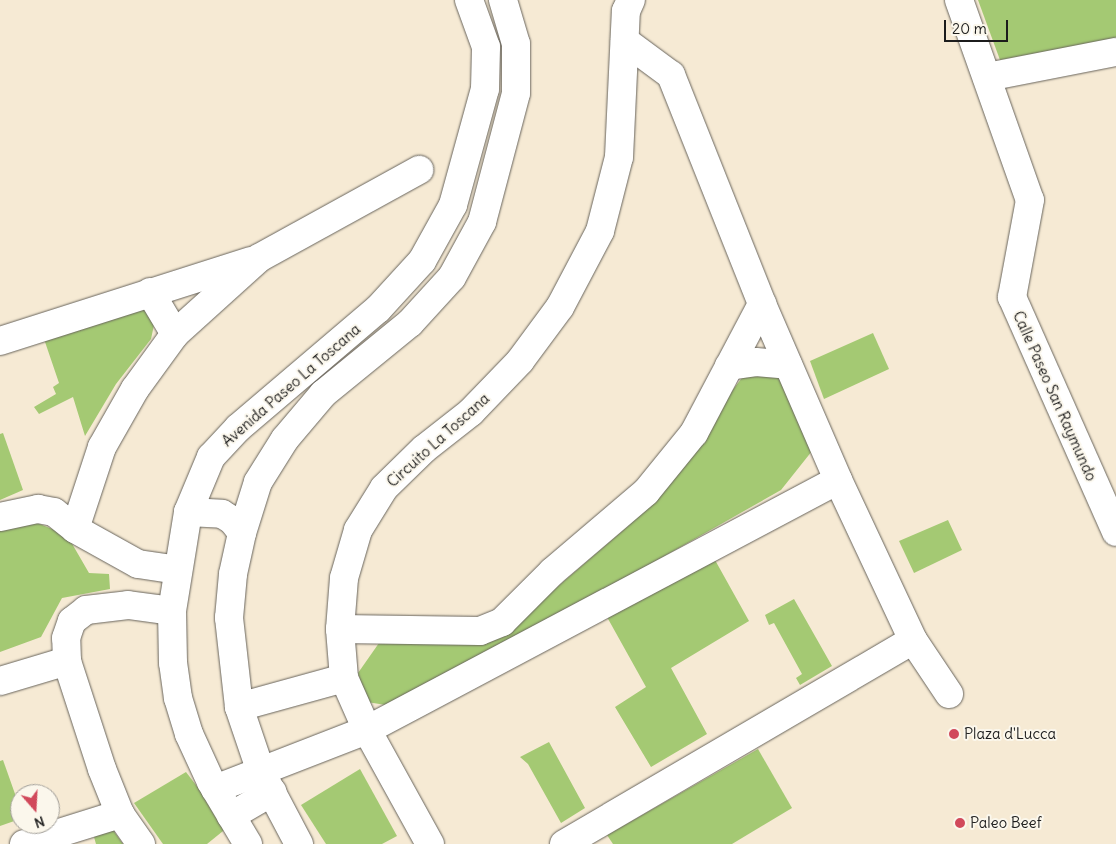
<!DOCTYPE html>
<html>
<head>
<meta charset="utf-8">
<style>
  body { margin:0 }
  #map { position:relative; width:1116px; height:844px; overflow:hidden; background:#f6ead4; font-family:Delius,sans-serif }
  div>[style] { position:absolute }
  .green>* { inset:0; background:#a4c973 }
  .roads { filter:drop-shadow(0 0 1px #68645c) drop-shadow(0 0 1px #68645c) }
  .minor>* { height:28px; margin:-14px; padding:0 14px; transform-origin:14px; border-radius:14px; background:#fff }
  .dots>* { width:14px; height:14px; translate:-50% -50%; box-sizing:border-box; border:2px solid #fbf7ec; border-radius:50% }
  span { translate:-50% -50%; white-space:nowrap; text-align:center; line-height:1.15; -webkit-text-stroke:4px #fbf7ec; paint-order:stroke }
  .street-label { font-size:15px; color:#1c1c1c }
  .poi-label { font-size:15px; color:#1c1c1c }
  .left { translate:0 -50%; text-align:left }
  .north { position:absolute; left:10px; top:784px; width:50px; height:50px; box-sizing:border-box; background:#fbf7ec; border:1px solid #a29f99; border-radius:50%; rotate:161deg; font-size:14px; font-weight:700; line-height:20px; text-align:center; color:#1c1c1c }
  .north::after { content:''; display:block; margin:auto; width:18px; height:22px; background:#d1495b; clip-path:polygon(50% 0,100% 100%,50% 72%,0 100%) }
  .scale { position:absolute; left:944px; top:20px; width:64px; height:22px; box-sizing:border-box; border:2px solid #1c1c1c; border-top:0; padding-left:6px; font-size:15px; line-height:18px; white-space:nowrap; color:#1c1c1c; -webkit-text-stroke:4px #fbf7ec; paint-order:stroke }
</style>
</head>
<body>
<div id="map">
  <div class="green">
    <div style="clip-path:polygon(978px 0,1116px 0,1116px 39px,1000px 60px)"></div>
    <div style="clip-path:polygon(125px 303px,151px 310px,154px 325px,151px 339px,116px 384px,85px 436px,73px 397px,39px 414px,34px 407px,56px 394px,53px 387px,59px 383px,44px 339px)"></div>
    <div style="clip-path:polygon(873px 333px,889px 369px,824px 399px,810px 361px)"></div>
    <div style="clip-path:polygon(748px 370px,776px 370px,816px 446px,781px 490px,429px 690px,392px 706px,367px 702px,358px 673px,379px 643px,513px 625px,628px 526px)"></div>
    <div style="clip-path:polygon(3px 433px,23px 490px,0 500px,0 434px)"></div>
    <div style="clip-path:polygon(30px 520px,67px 535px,89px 573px,109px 574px,110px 589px,62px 598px,41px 637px,0 652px,0 528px)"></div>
    <div style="clip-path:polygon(948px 520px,962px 550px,914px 573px,899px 541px)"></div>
    <div style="clip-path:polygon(715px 560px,749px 621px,671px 668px,707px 734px,651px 767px,615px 707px,646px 687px,607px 617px)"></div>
    <div style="clip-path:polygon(794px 599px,832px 666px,800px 685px,796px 678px,802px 674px,774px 623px,769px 625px,765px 615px)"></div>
    <div style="clip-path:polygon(549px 742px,585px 808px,561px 823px,528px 764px,520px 757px)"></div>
    <div style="clip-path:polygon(758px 749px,792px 808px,732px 844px,613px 844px,607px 835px)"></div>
    <div style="clip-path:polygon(3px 760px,20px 808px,20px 819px,0 826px,0 761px)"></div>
    <div style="clip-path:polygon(360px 769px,397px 836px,382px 844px,326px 844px,301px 805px)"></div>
    <div style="clip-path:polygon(186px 772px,228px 827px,207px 844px,163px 844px,134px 803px)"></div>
    <div style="clip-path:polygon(108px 823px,123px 844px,96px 844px,92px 830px)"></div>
  </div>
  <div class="roads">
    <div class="minor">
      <div style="left:959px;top:0;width:212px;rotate:70.5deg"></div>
      <div style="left:1030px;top:200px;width:99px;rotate:100.5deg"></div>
      <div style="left:1012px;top:297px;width:257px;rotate:66.1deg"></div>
      <div style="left:625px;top:41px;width:57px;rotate:36.5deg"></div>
      <div style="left:671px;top:75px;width:246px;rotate:68.3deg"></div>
      <div style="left:762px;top:304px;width:192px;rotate:66.6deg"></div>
      <div style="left:838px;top:480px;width:177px;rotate:64.9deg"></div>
      <div style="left:913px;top:640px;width:65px;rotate:56.3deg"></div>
      <div style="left:987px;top:77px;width:131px;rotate:-11deg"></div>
      <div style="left:150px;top:292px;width:49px;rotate:59.2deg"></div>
      <div style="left:0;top:341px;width:263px;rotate:-17.7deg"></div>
      <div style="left:729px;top:366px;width:27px;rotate:-8deg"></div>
      <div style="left:756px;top:362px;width:32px;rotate:5deg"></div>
      <div style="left:188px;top:512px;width:34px;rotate:3deg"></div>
      <div style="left:222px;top:514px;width:12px;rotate:31deg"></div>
      <div style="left:232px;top:520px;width:16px;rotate:52deg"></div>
      <div style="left:0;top:517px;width:39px;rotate:-12deg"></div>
      <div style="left:38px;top:509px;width:16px;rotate:11deg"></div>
      <div style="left:54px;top:512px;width:27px;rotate:39deg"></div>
      <div style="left:75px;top:529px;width:72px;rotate:29.1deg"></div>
      <div style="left:138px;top:564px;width:40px;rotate:8.5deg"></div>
      <div style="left:75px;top:529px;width:86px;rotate:-71.8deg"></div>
      <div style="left:102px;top:447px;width:67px;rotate:-60.4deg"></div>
      <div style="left:135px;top:389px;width:68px;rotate:-54deg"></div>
      <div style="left:175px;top:334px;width:113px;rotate:-42.1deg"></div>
      <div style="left:259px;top:258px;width:183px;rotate:-28.8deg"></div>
      <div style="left:340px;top:629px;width:140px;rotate:0.8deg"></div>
      <div style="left:480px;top:631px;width:24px;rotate:-22deg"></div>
      <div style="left:502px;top:622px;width:71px;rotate:-45deg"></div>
      <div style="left:552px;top:572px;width:123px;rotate:-40.4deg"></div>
      <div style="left:646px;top:492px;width:76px;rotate:-50.9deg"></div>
      <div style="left:694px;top:433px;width:146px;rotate:-62.2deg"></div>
      <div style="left:0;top:681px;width:70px;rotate:-16.6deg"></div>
      <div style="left:239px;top:707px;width:109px;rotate:-15.4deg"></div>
      <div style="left:215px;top:789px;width:163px;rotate:-21.2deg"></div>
      <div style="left:367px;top:730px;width:533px;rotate:-27.96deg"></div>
      <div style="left:231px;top:816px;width:48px;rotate:-30.3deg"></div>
      <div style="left:24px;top:844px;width:101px;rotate:-17.4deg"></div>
      <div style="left:141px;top:844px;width:37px;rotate:-125deg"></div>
      <div style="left:120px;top:814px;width:48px;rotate:-111.8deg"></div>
      <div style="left:102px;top:769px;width:114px;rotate:-108deg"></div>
      <div style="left:67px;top:661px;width:23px;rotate:-92deg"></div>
      <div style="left:66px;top:638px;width:18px;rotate:-71deg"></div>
      <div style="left:72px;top:621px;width:18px;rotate:-38deg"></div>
      <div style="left:86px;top:610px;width:42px;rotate:-6.8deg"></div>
      <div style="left:128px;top:605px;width:44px;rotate:7.8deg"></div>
      <div style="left:248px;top:844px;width:72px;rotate:-120.8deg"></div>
      <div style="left:211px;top:782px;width:53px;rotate:-114.6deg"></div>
      <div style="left:189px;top:734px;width:38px;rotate:-107deg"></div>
      <div style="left:178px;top:698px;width:35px;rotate:-98deg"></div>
      <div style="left:173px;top:663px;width:52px;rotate:-91.1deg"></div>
      <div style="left:172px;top:611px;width:100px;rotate:-80.8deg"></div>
      <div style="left:188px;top:512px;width:60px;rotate:-67.3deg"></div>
      <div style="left:211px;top:457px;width:40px;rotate:-47deg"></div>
      <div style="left:238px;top:428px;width:184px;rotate:-40.4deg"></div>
      <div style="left:378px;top:309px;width:65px;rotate:-47.5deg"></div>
      <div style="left:422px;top:261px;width:64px;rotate:-61deg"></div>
      <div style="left:453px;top:205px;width:120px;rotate:-74.6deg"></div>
      <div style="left:485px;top:89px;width:42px;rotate:-88.6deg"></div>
      <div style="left:486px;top:47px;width:50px;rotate:-109.9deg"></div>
      <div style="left:299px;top:844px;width:81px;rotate:-117.8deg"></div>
      <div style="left:261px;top:772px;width:69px;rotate:-108.7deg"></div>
      <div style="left:239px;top:707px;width:90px;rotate:-96.4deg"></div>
      <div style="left:229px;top:618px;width:44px;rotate:-84.8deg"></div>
      <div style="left:233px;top:574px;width:42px;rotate:-77.6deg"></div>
      <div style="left:242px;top:533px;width:53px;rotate:-72.6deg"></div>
      <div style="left:258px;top:482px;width:51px;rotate:-57.9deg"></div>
      <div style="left:285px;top:439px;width:59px;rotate:-49.8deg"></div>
      <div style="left:323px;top:394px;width:112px;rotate:-39.2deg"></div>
      <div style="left:410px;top:323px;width:62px;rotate:-47.6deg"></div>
      <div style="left:452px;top:277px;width:63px;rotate:-61.4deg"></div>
      <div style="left:482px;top:222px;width:133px;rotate:-75.2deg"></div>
      <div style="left:516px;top:93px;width:49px;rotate:-90deg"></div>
      <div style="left:516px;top:44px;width:46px;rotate:-106.5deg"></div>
      <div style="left:430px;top:844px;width:130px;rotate:-118.9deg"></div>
      <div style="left:367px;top:730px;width:57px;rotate:-113.9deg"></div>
      <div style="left:344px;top:678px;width:49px;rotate:-94.7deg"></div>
      <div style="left:340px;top:629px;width:51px;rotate:-85.5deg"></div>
      <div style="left:344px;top:578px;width:50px;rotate:-73.7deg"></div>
      <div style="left:358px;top:530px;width:49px;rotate:-58.2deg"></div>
      <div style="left:384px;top:488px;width:56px;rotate:-44.3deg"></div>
      <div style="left:424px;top:449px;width:60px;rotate:-38.2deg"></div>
      <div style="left:471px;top:412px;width:71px;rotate:-46.1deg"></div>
      <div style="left:520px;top:361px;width:67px;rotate:-53.5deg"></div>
      <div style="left:560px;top:307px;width:86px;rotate:-62.2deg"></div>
      <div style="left:600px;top:231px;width:76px;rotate:-75.6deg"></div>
      <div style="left:619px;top:157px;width:146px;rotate:-87.3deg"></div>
      <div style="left:626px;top:11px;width:12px;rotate:-66deg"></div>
      <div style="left:564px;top:844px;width:404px;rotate:-30.3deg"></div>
    </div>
  </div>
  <div class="dots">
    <div style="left:954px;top:734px;background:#d1495b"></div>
    <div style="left:960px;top:823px;background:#d1495b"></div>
  </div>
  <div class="street-label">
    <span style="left:291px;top:385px;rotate:-41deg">Avenida Paseo La Toscana</span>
    <span style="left:1055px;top:396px;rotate:66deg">Calle Paseo San Raymundo</span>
    <span style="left:438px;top:440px;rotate:-42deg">Circuito La Toscana</span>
  </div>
  <div class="poi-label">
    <span class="left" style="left:964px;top:734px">Plaza d'Lucca</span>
    <span class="left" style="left:970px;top:823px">Paleo Beef</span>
  </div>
  <div class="north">N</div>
  <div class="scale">20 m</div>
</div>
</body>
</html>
